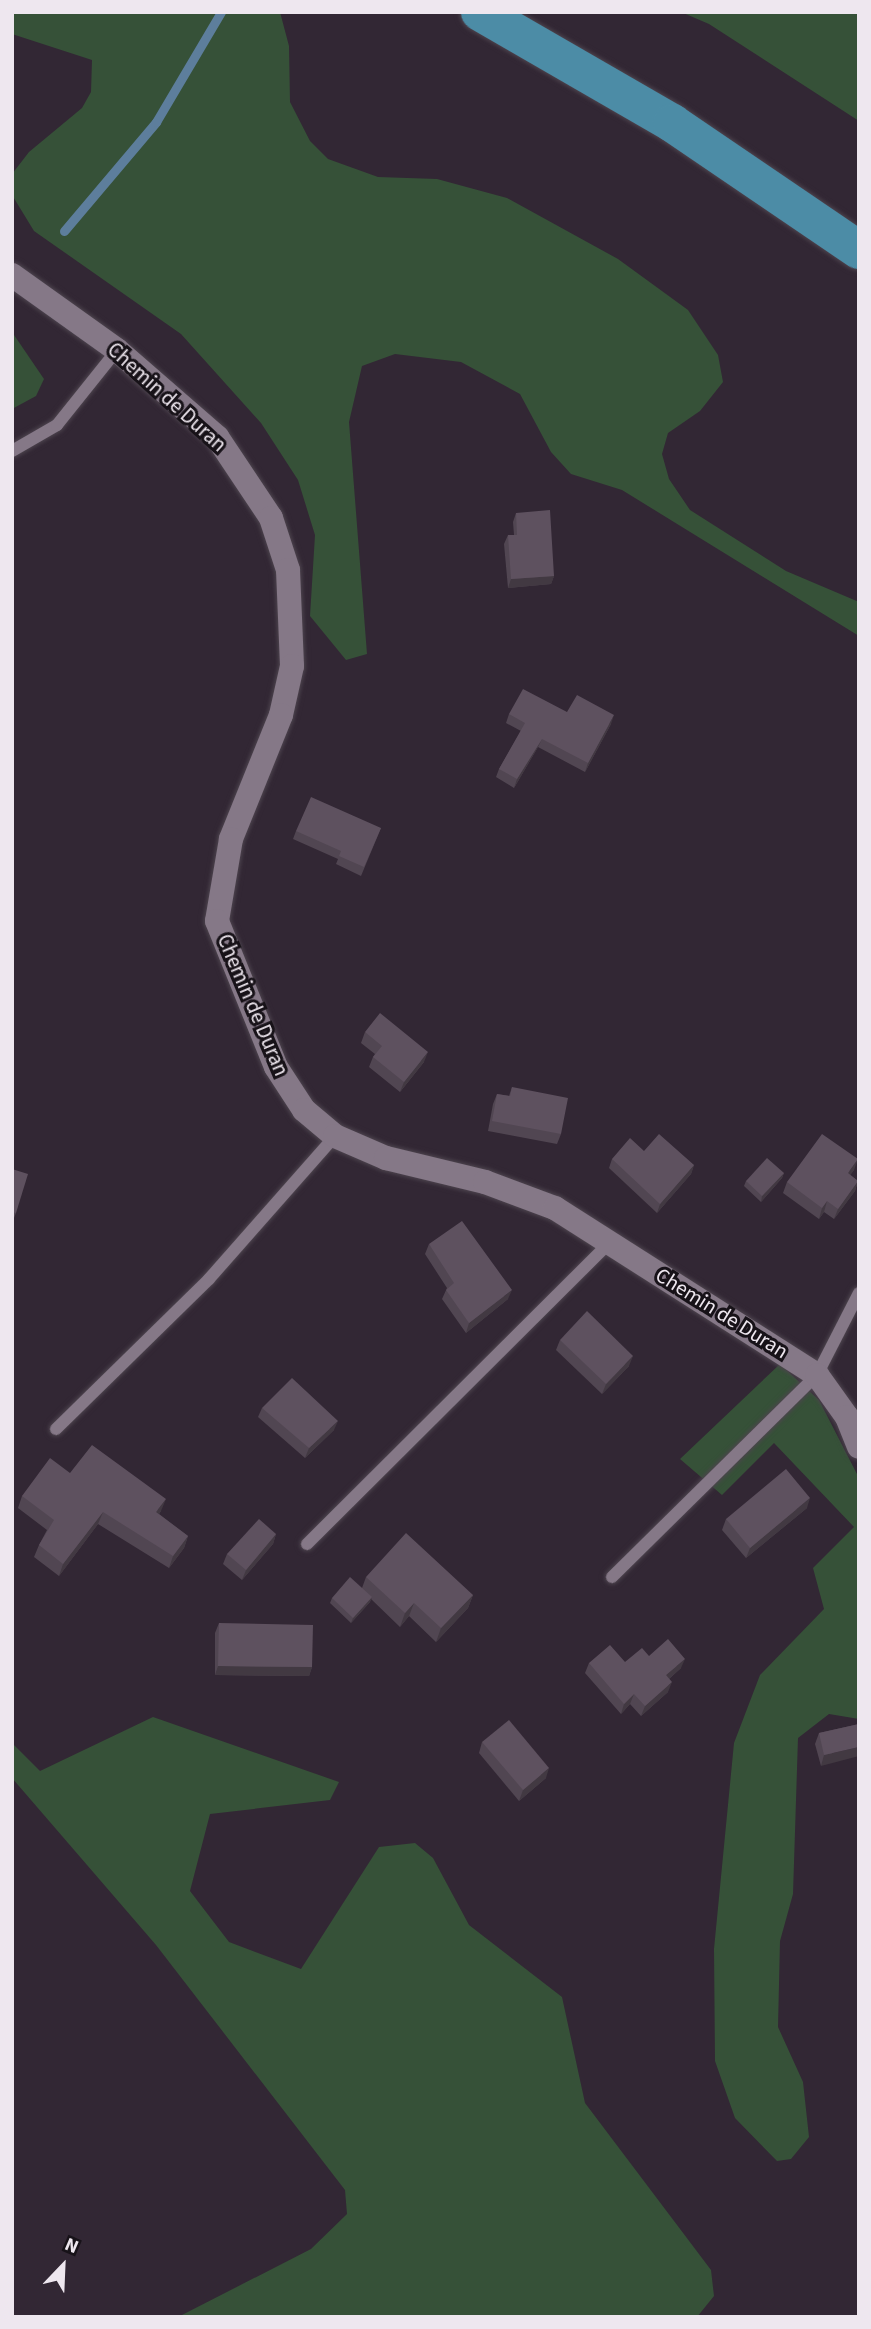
<!DOCTYPE html>
<html>
<head>
<meta charset="utf-8">
<style>
  body { margin:0 }
  #map { position:relative; width:871px; height:2329px; overflow:hidden; background:#322734; font-family:"Source Sans 3",sans-serif }
  div>[style] { position:absolute }
  .green>* { inset:0; background:#365138 }
  .stream>* { height:9px; margin:-4.5px; padding:0 4.5px; transform-origin:4.5px; border-radius:4.5px; background:#5d7e9c }
  .roads { filter:drop-shadow(0 0 2px #4d444e) drop-shadow(0 0 2px #4d444e) }
  .service>* { height:12px; margin:-6px; padding:0 6px; transform-origin:6px; border-radius:6px; background:#857887 }
  .minor>* { height:24px; margin:-12px; padding:0 12px; transform-origin:12px; border-radius:12px; background:#857887 }
  .trunk>* { height:38px; margin:-19px; padding:0 19px; transform-origin:19px; border-radius:19px; background:#4c8ca6 }
  .wall>* { inset:0; background:#514652 }
  .shaded-wall>* { inset:0; background:#423942 }
  .building>* { inset:0; background:#5e515f }
  span { translate:-50% -50%; white-space:nowrap; text-align:center; line-height:1.15; -webkit-text-stroke:6px #171218; paint-order:stroke }
  .street-label { font-size:21px; color:#eee7ef }
  .frame { position:absolute; inset:0; border:14px solid #eee7ef; pointer-events:none }
  .north { position:absolute; left:28px; top:2231px; width:70px; height:70px; -webkit-text-stroke:5px #171218; paint-order:stroke; rotate:23deg; font-size:19px; font-weight:700; line-height:28px; text-align:center; color:#eee7ef }
  .north::after { content:''; display:block; margin:auto; width:24px; height:32px; background:#eee7ef; clip-path:polygon(50% 0,100% 100%,50% 72%,0 100%) }
</style>
</head>
<body>
<div id="map">
  <div class="green">
    <div style="clip-path:polygon(12px 12px,280px 12px,289px 46px,290px 102px,310px 141px,328px 159px,378px 177px,437px 179px,507px 198px,618px 259px,688px 310px,718px 355px,723px 382px,700px 411px,668px 433px,662px 454px,669px 479px,690px 510px,786px 571px,859px 602px,859px 636px,622px 490px,571px 474px,551px 452px,520px 394px,461px 362px,395px 354px,362px 366px,349px 422px,367px 654px,346px 660px,310px 616px,315px 535px,298px 480px,261px 423px,181px 334px,34px 231px,12px 195px,12px 174px,29px 152px,82px 108px,91px 92px,92px 60px,12px 34px)"></div>
    <div style="clip-path:polygon(681px 12px,859px 12px,859px 121px,709px 24px)"></div>
    <div style="clip-path:polygon(12px 332px,44px 379px,36px 396px,12px 409px)"></div>
    <div style="clip-path:polygon(780px 1364px,819px 1400px,859px 1478px,859px 1719px,829px 1714px,798px 1738px,793px 1894px,780px 1941px,778px 2027px,803px 2082px,809px 2137px,791px 2159px,777px 2161px,735px 2118px,715px 2061px,714px 1949px,734px 1743px,760px 1675px,824px 1609px,813px 1568px,854px 1527px,774px 1443px,722px 1495px,680px 1459px)"></div>
    <div style="clip-path:polygon(153px 1717px,339px 1782px,330px 1800px,210px 1814px,190px 1891px,229px 1942px,301px 1969px,379px 1847px,415px 1843px,433px 1858px,469px 1925px,562px 1997px,585px 2103px,711px 2270px,714px 2296px,697px 2317px,178px 2317px,311px 2249px,347px 2214px,345px 2190px,156px 1945px,12px 1778px,12px 1743px,40px 1771px)"></div>
  </div>
  <div class="stream">
    <div style="left:64px;top:231px;width:143px;rotate:-49.8deg"></div>
    <div style="left:156px;top:122px;width:128px;rotate:-59.4deg"></div>
  </div>
  <div class="roads">
    <div class="service">
      <div style="left:12px;top:451px;width:52px;rotate:-30deg"></div>
      <div style="left:57px;top:425px;width:96px;rotate:-51.3deg"></div>
      <div style="left:56px;top:1429px;width:214px;rotate:-44.4deg"></div>
      <div style="left:209px;top:1279px;width:191px;rotate:-48.6deg"></div>
      <div style="left:307px;top:1544px;width:428px;rotate:-44.9deg"></div>
      <div style="left:612px;top:1577px;width:288px;rotate:-44.6deg"></div>
      <div style="left:817px;top:1375px;width:92px;rotate:-62.9deg"></div>
    </div>
    <div class="minor">
      <div style="left:12px;top:275px;width:129px;rotate:35.5deg"></div>
      <div style="left:117px;top:350px;width:133px;rotate:41deg"></div>
      <div style="left:217px;top:437px;width:97px;rotate:56.3deg"></div>
      <div style="left:271px;top:518px;width:55px;rotate:71.9deg"></div>
      <div style="left:288px;top:570px;width:96px;rotate:87.6deg"></div>
      <div style="left:292px;top:666px;width:50px;rotate:102.7deg"></div>
      <div style="left:281px;top:715px;width:134px;rotate:112deg"></div>
      <div style="left:231px;top:839px;width:83px;rotate:99.7deg"></div>
      <div style="left:217px;top:921px;width:157px;rotate:68deg"></div>
      <div style="left:276px;top:1067px;width:51px;rotate:56.9deg"></div>
      <div style="left:304px;top:1110px;width:40px;rotate:40deg"></div>
      <div style="left:335px;top:1136px;width:56px;rotate:23.3deg"></div>
      <div style="left:386px;top:1158px;width:102px;rotate:13.6deg"></div>
      <div style="left:485px;top:1182px;width:75px;rotate:20.4deg"></div>
      <div style="left:555px;top:1208px;width:311px;rotate:32.5deg"></div>
      <div style="left:817px;top:1375px;width:52px;rotate:54.5deg"></div>
      <div style="left:847px;top:1417px;width:32px;rotate:68deg"></div>
    </div>
    <div class="trunk">
      <div style="left:480px;top:12px;width:222px;rotate:30deg"></div>
      <div style="left:672px;top:123px;width:226px;rotate:34.2deg"></div>
    </div>
  </div>
  <div class="wall">
    <div style="clip-path:polygon(516px 513px,554px 576px,551px 584px,508px 588px,504px 544px,508px 535px,514px 535px,513px 522px)"></div>
    <div style="clip-path:polygon(567px 712px,611px 724px,585px 772px,538px 747px,514px 788px,496px 777px,499px 769px,521px 731px,506px 723px,509px 714px)"></div>
    <div style="clip-path:polygon(381px 828px,361px 876px,336px 864px,338px 859px,293px 839px,296px 831px)"></div>
    <div style="clip-path:polygon(365px 1032px,424px 1062px,400px 1092px,369px 1067px,373px 1057px,375px 1054px,361px 1043px)"></div>
    <div style="clip-path:polygon(512px 1087px,561px 1134px,557px 1144px,488px 1131px,493px 1104px,497px 1094px,509px 1096px)"></div>
    <div style="clip-path:polygon(644px 1151px,694px 1165px,691px 1174px,657px 1213px,609px 1168px,612px 1159px)"></div>
    <div style="clip-path:polygon(12px 1169px,16px 1213px,12px 1223px)"></div>
    <div style="clip-path:polygon(854px 1170px,850px 1175px,858px 1181px,855px 1191px,834px 1219px,824px 1212px,819px 1219px,783px 1193px,787px 1182px)"></div>
    <div style="clip-path:polygon(784px 1173px,782px 1178px,761px 1202px,744px 1186px,746px 1181px)"></div>
    <div style="clip-path:polygon(429px 1244px,508px 1299px,466px 1333px,442px 1299px,447px 1288px,425px 1254px)"></div>
    <div style="clip-path:polygon(560px 1340px,629px 1366px,602px 1394px,556px 1350px)"></div>
    <div style="clip-path:polygon(262px 1408px,334px 1430px,305px 1458px,258px 1417px)"></div>
    <div style="clip-path:polygon(70px 1473px,161px 1511px,159px 1514px,188px 1536px,184px 1548px,169px 1568px,98px 1524px,59px 1576px,34px 1557px,39px 1545px,47px 1530px,18px 1508px,22px 1496px)"></div>
    <div style="clip-path:polygon(807px 1508px,746px 1558px,722px 1530px,726px 1519px)"></div>
    <div style="clip-path:polygon(276px 1534px,273px 1544px,242px 1580px,223px 1564px,227px 1554px)"></div>
    <div style="clip-path:polygon(366px 1577px,473px 1595px,468px 1608px,436px 1642px,409px 1616px,400px 1627px,371px 1599px,370px 1602px,351px 1623px,330px 1603px,332px 1598px,362px 1588px)"></div>
    <div style="clip-path:polygon(219px 1623px,312px 1667px,309px 1676px,215px 1675px,215px 1633px)"></div>
    <div style="clip-path:polygon(649px 1656px,681px 1668px,669px 1679px,668px 1692px,641px 1716px,630px 1704px,621px 1714px,585px 1673px,589px 1663px,625px 1662px)"></div>
    <div style="clip-path:polygon(859px 1724px,821px 1766px,815px 1744px,819px 1733px)"></div>
    <div style="clip-path:polygon(482px 1742px,546px 1778px,519px 1801px,479px 1753px)"></div>
  </div>
  <div class="shaded-wall">
    <div style="clip-path:polygon(554px 576px,551px 584px,508px 588px,511px 579px)"></div>
    <div style="clip-path:polygon(614px 715px,611px 724px,585px 772px,588px 763px)"></div>
    <div style="clip-path:polygon(542px 739px,538px 747px,514px 788px,517px 779px)"></div>
    <div style="clip-path:polygon(428px 1052px,424px 1062px,400px 1092px,404px 1082px)"></div>
    <div style="clip-path:polygon(858px 1159px,854px 1170px,844px 1183px,848px 1173px)"></div>
    <div style="clip-path:polygon(694px 1165px,691px 1174px,657px 1213px,660px 1204px)"></div>
    <div style="clip-path:polygon(784px 1173px,782px 1178px,761px 1202px,762px 1196px)"></div>
    <div style="clip-path:polygon(858px 1181px,855px 1191px,834px 1219px,838px 1209px)"></div>
    <div style="clip-path:polygon(827px 1201px,824px 1212px,819px 1219px,822px 1208px)"></div>
    <div style="clip-path:polygon(512px 1290px,508px 1299px,466px 1333px,469px 1323px)"></div>
    <div style="clip-path:polygon(633px 1356px,629px 1366px,602px 1394px,606px 1384px)"></div>
    <div style="clip-path:polygon(338px 1421px,334px 1430px,305px 1458px,309px 1448px)"></div>
    <div style="clip-path:polygon(810px 1498px,807px 1508px,746px 1558px,750px 1548px)"></div>
    <div style="clip-path:polygon(166px 1499px,161px 1511px,151px 1524px,156px 1512px)"></div>
    <div style="clip-path:polygon(103px 1512px,98px 1524px,59px 1576px,63px 1564px)"></div>
    <div style="clip-path:polygon(276px 1534px,273px 1544px,242px 1580px,246px 1570px)"></div>
    <div style="clip-path:polygon(188px 1536px,184px 1548px,169px 1568px,173px 1556px)"></div>
    <div style="clip-path:polygon(473px 1595px,468px 1608px,436px 1642px,441px 1628px)"></div>
    <div style="clip-path:polygon(372px 1597px,370px 1602px,351px 1623px,353px 1618px)"></div>
    <div style="clip-path:polygon(414px 1603px,409px 1616px,400px 1627px,405px 1613px)"></div>
    <div style="clip-path:polygon(685px 1659px,681px 1668px,662px 1685px,666px 1675px)"></div>
    <div style="clip-path:polygon(218px 1666px,312px 1667px,309px 1676px,215px 1675px)"></div>
    <div style="clip-path:polygon(672px 1682px,668px 1692px,641px 1716px,645px 1706px)"></div>
    <div style="clip-path:polygon(634px 1694px,630px 1704px,621px 1714px,624px 1704px)"></div>
    <div style="clip-path:polygon(859px 1747px,859px 1756px,821px 1766px,824px 1755px)"></div>
    <div style="clip-path:polygon(549px 1768px,546px 1778px,519px 1801px,523px 1790px)"></div>
  </div>
  <div class="building">
    <div style="clip-path:polygon(550px 510px,554px 576px,511px 579px,508px 535px,517px 535px,516px 513px)"></div>
    <div style="clip-path:polygon(523px 689px,567px 712px,577px 695px,614px 715px,588px 763px,542px 739px,517px 779px,499px 769px,525px 723px,509px 714px)"></div>
    <div style="clip-path:polygon(311px 797px,381px 828px,364px 867px,339px 856px,341px 851px,296px 831px)"></div>
    <div style="clip-path:polygon(380px 1013px,428px 1052px,404px 1082px,373px 1057px,382px 1046px,365px 1032px)"></div>
    <div style="clip-path:polygon(512px 1087px,568px 1098px,561px 1134px,492px 1121px,497px 1094px,510px 1096px)"></div>
    <div style="clip-path:polygon(659px 1134px,694px 1165px,660px 1204px,612px 1159px,630px 1138px,644px 1151px)"></div>
    <div style="clip-path:polygon(822px 1134px,858px 1159px,848px 1173px,858px 1181px,838px 1209px,827px 1201px,822px 1208px,787px 1182px)"></div>
    <div style="clip-path:polygon(767px 1158px,784px 1173px,762px 1196px,746px 1181px)"></div>
    <div style="clip-path:polygon(12px 1169px,28px 1174px,16px 1213px,12px 1212px)"></div>
    <div style="clip-path:polygon(462px 1221px,512px 1290px,469px 1323px,446px 1290px,454px 1283px,429px 1244px)"></div>
    <div style="clip-path:polygon(587px 1311px,633px 1356px,606px 1384px,560px 1340px)"></div>
    <div style="clip-path:polygon(292px 1378px,338px 1421px,309px 1448px,262px 1408px)"></div>
    <div style="clip-path:polygon(92px 1445px,166px 1499px,156px 1512px,188px 1536px,173px 1556px,103px 1512px,63px 1564px,39px 1545px,54px 1520px,22px 1496px,50px 1458px,70px 1473px)"></div>
    <div style="clip-path:polygon(786px 1469px,810px 1498px,750px 1548px,726px 1519px)"></div>
    <div style="clip-path:polygon(259px 1519px,276px 1534px,246px 1570px,227px 1554px)"></div>
    <div style="clip-path:polygon(406px 1533px,473px 1595px,441px 1628px,414px 1603px,405px 1613px,366px 1577px)"></div>
    <div style="clip-path:polygon(350px 1577px,372px 1597px,353px 1618px,332px 1598px)"></div>
    <div style="clip-path:polygon(219px 1623px,313px 1625px,312px 1667px,218px 1666px)"></div>
    <div style="clip-path:polygon(668px 1639px,685px 1659px,666px 1675px,672px 1682px,645px 1706px,634px 1694px,624px 1704px,589px 1663px,610px 1645px,625px 1662px,642px 1648px,649px 1656px)"></div>
    <div style="clip-path:polygon(509px 1720px,549px 1768px,523px 1790px,482px 1742px)"></div>
    <div style="clip-path:polygon(859px 1724px,859px 1747px,824px 1755px,819px 1733px)"></div>
  </div>
  <div class="street-label">
    <span style="left:167px;top:397px;rotate:42deg">Chemin de Duran</span>
    <span style="left:253px;top:1005px;rotate:67deg">Chemin de Duran</span>
    <span style="left:722px;top:1313px;rotate:32deg">Chemin de Duran</span>
  </div>
  <div class="frame"></div>
  <div class="north">N</div>
</div>
</body>
</html>
